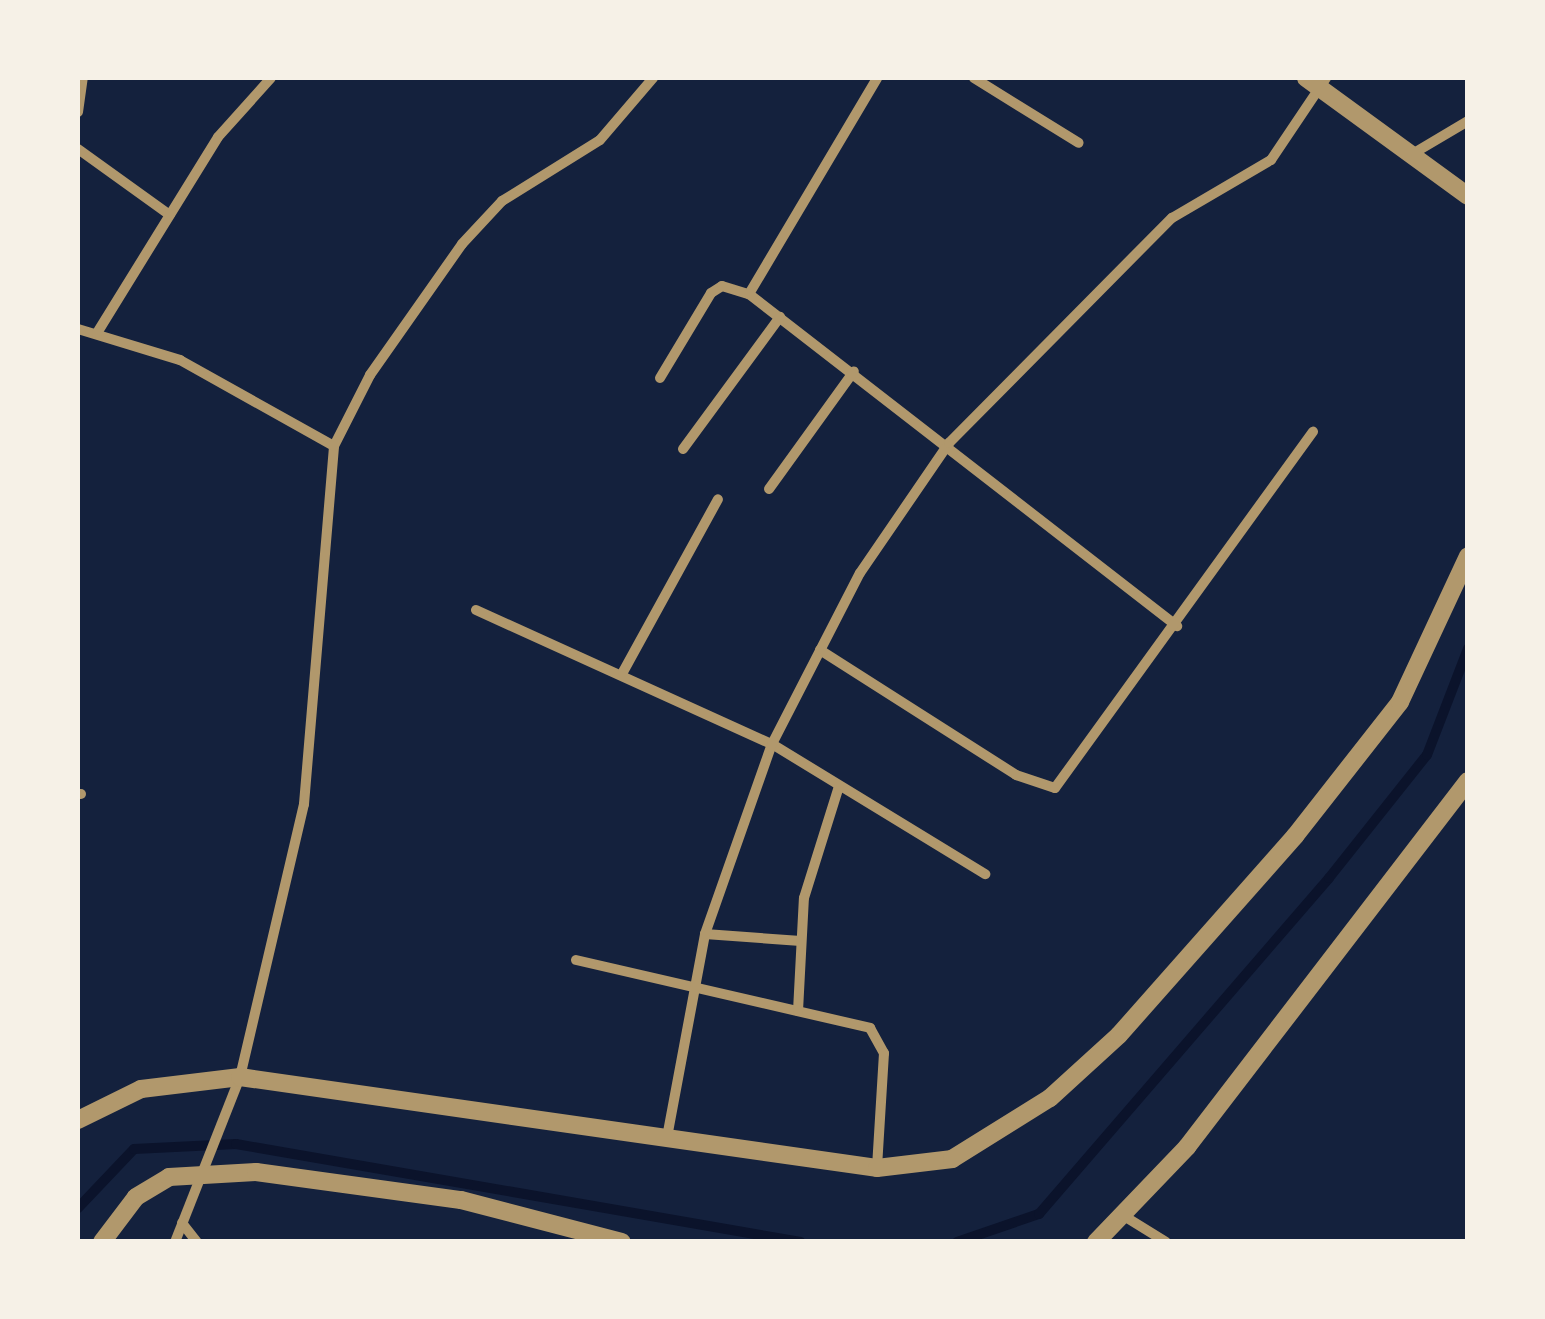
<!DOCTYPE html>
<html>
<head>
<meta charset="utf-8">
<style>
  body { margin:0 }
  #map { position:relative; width:1545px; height:1319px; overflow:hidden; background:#14213d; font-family:"Source Sans 3",sans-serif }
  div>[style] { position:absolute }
  .stream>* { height:10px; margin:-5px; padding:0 5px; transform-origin:5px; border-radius:5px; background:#0b132b }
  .minor>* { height:10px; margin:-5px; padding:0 5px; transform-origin:5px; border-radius:5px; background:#b1986c }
  .tertiary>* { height:18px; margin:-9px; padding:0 9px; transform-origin:9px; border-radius:9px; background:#b1986c }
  span { translate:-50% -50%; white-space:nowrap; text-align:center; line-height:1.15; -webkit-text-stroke:10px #f6f1e7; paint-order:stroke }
  .frame { position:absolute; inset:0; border:80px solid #f6f1e7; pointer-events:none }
</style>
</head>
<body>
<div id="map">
  <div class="stream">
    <div style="left:78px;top:1208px;width:81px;rotate:-46.5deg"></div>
    <div style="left:134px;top:1149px;width:102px;rotate:-2.8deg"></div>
    <div style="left:236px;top:1144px;width:573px;rotate:9.84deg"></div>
    <div style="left:957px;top:1242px;width:87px;rotate:-18.9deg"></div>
    <div style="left:1039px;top:1214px;width:444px;rotate:-49.2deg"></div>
    <div style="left:1329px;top:878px;width:157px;rotate:-51.5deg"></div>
    <div style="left:1427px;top:755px;width:114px;rotate:-68.9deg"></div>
  </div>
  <div class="minor">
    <div style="left:974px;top:78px;width:123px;rotate:31.8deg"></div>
    <div style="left:78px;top:112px;width:34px;rotate:-82deg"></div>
    <div style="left:78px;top:149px;width:113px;rotate:35.7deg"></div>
    <div style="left:1414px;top:153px;width:63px;rotate:-30.7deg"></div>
    <div style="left:749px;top:294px;width:251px;rotate:-59.3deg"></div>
    <div style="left:78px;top:329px;width:107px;rotate:16.9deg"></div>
    <div style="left:180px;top:360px;width:176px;rotate:29.2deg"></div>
    <div style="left:97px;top:333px;width:230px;rotate:-58.3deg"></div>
    <div style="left:218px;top:137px;width:79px;rotate:-48.1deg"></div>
    <div style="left:660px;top:378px;width:99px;rotate:-59deg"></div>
    <div style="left:711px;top:293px;width:13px;rotate:-32deg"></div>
    <div style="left:722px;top:286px;width:28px;rotate:17deg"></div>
    <div style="left:749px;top:294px;width:542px;rotate:37.8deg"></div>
    <div style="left:683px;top:449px;width:164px;rotate:-53.7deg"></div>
    <div style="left:769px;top:489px;width:145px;rotate:-54.2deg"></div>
    <div style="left:476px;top:610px;width:325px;rotate:24.4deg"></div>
    <div style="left:772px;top:744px;width:250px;rotate:31.4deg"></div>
    <div style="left:820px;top:650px;width:232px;rotate:32.5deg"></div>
    <div style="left:1016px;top:775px;width:41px;rotate:18.4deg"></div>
    <div style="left:1055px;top:788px;width:440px;rotate:-54.1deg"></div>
    <div style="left:623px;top:672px;width:197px;rotate:-61.2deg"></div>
    <div style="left:78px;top:794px;width:3px"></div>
    <div style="left:705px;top:934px;width:96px;rotate:4.2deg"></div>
    <div style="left:576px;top:960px;width:302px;rotate:13deg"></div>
    <div style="left:870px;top:1028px;width:29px;rotate:61deg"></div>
    <div style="left:884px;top:1053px;width:115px;rotate:93.5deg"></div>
    <div style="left:798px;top:1011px;width:113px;rotate:-87deg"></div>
    <div style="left:804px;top:898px;width:117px;rotate:-72.6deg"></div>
    <div style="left:668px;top:1132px;width:201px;rotate:-79.4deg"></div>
    <div style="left:705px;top:934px;width:201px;rotate:-70.6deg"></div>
    <div style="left:772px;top:744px;width:192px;rotate:-62.8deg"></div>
    <div style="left:860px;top:573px;width:158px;rotate:-55.6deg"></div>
    <div style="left:949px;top:443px;width:317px;rotate:-45.3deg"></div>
    <div style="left:1172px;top:218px;width:115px;rotate:-30.4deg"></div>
    <div style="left:1271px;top:160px;width:99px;rotate:-56.1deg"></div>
    <div style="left:1124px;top:1216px;width:49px;rotate:31.8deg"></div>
    <div style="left:182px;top:1223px;width:24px;rotate:52deg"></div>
    <div style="left:175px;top:1242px;width:177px;rotate:-68.5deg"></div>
    <div style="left:240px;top:1077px;width:280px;rotate:-76.8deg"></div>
    <div style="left:304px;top:804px;width:359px;rotate:-85.2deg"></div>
    <div style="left:334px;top:446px;width:80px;rotate:-63.1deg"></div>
    <div style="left:370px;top:375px;width:160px;rotate:-54.9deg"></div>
    <div style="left:462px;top:244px;width:59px;rotate:-47.1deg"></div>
    <div style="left:502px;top:201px;width:115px;rotate:-31.9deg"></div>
    <div style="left:600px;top:140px;width:82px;rotate:-49.5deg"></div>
  </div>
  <div class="tertiary">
    <div style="left:1306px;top:78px;width:200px;rotate:36.1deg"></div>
    <div style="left:78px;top:1120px;width:70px;rotate:-26.2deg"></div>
    <div style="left:141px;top:1089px;width:100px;rotate:-6.9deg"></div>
    <div style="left:240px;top:1077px;width:643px;rotate:8.13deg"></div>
    <div style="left:877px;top:1168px;width:76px;rotate:-6.8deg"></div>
    <div style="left:952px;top:1159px;width:115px;rotate:-31.9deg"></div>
    <div style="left:1050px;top:1098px;width:93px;rotate:-42.4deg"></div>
    <div style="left:1119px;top:1035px;width:266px;rotate:-48.5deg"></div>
    <div style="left:1295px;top:836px;width:170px;rotate:-51.9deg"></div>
    <div style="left:1400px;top:702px;width:161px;rotate:-65deg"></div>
    <div style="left:102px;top:1242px;width:56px;rotate:-52.9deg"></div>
    <div style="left:136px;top:1197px;width:39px;rotate:-31deg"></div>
    <div style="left:169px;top:1177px;width:87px;rotate:-3.3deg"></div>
    <div style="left:256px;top:1172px;width:207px;rotate:7.8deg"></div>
    <div style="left:461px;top:1200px;width:166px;rotate:14.6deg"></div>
    <div style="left:1096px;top:1242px;width:132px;rotate:-46.2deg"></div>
    <div style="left:1187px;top:1147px;width:461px;rotate:-52.5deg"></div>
  </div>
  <div class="frame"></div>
</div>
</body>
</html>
